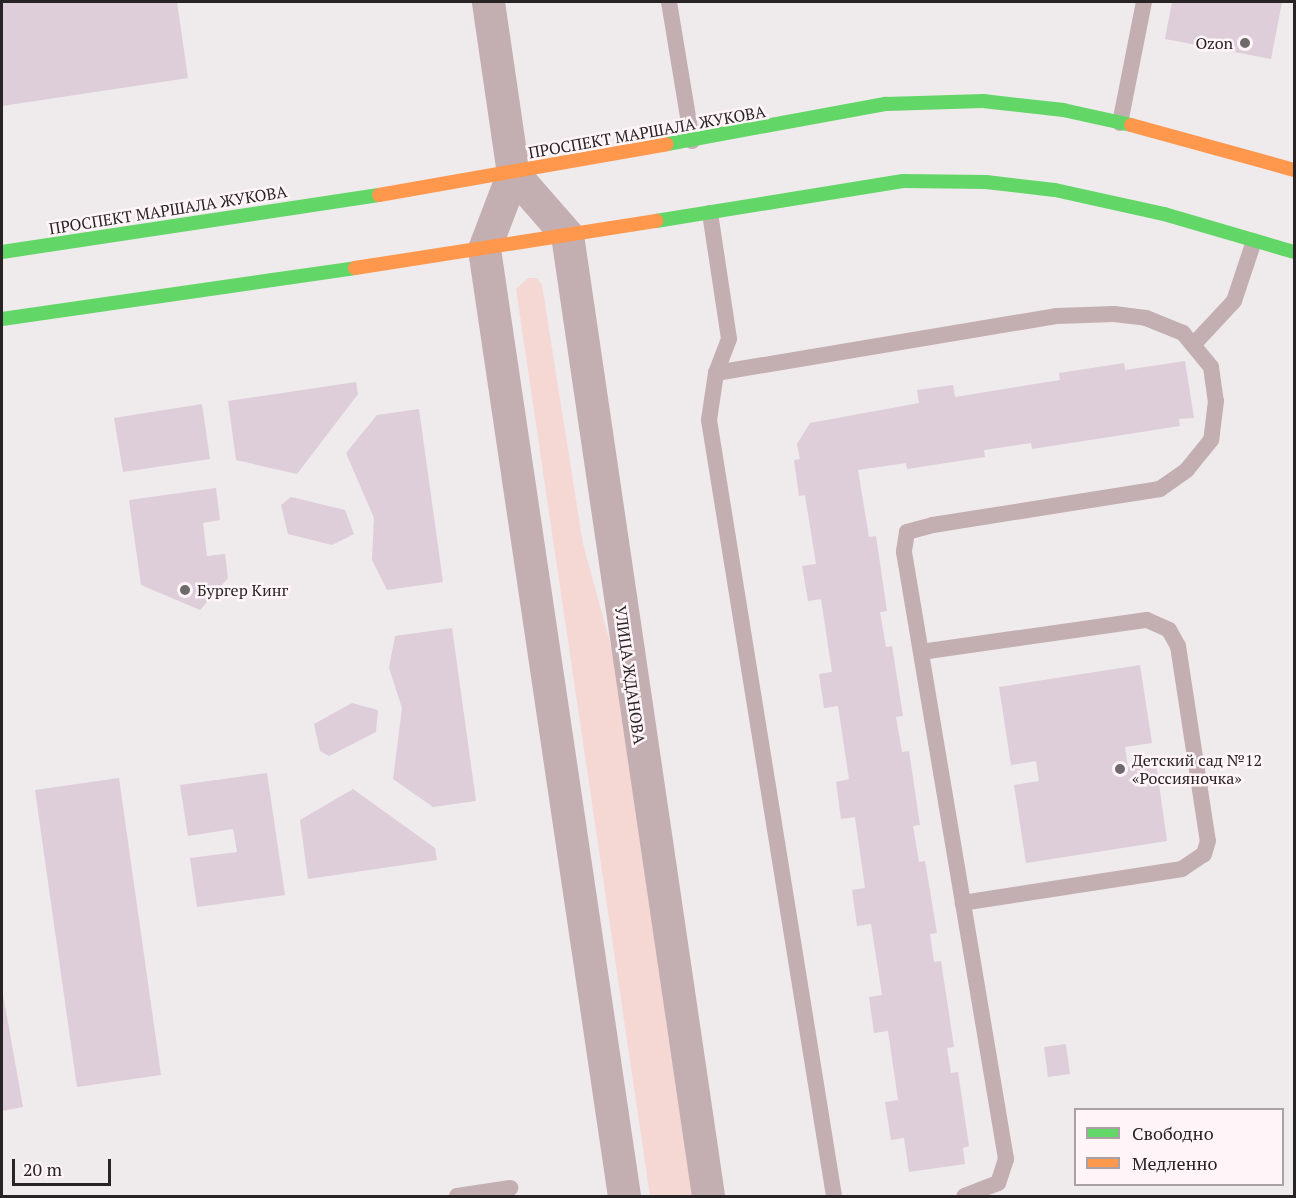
<!DOCTYPE html>
<html>
<head>
<meta charset="utf-8">
<style>
  body { margin:0 }
  #map { position:relative; width:1296px; height:1198px; overflow:hidden; background:#efeaec; font-family:"PT Serif",serif }
  div>[style] { position:absolute }
  .green>* { inset:0; background:#f5d8d4 }
  .building>* { inset:0; background:#ddced9 }
  .lane>* { height:16px; margin:-8px; padding:0 8px; transform-origin:8px; border-radius:8px; background:#c3afb2 }
  .street>* { height:33px; margin:-16.5px; padding:0 16.5px; transform-origin:16.5px; border-radius:16.5px; background:#c3afb2 }
  .fast>* { height:14px; margin:-7px; padding:0 7px; transform-origin:7px; border-radius:7px; background:#63d668 }
  .slow>* { height:14px; margin:-7px; padding:0 7px; transform-origin:7px; border-radius:7px; background:#ff974d }
  .dots>* { width:16px; height:16px; translate:-50% -50%; box-sizing:border-box; border:3px solid #fff5f8; border-radius:50% }
  span { translate:-50% -50%; white-space:nowrap; text-align:center; line-height:1.15; -webkit-text-stroke:5px #fff5f8; paint-order:stroke }
  .poi-label { font-size:16px; color:#282425 }
  .right { translate:-100% -50%; text-align:right }
  .left { translate:0 -50%; text-align:left }
  .street-label { font-size:16px; color:#282425 }
  .frame { position:absolute; inset:0; border:3px solid #282425; pointer-events:none }
  .legend { position:absolute; left:1074px; top:1108px; width:210px; height:78px; box-sizing:border-box; background:#fff5f8; border:2px solid #a9a1a4; margin:0; padding:8px 10px; list-style:none; font-size:18px; color:#282425 }
  .legend li { display:flex; align-items:center; gap:12px; height:30px }
  .legend b { width:30px; border:2px solid #a9a1a4 }
  .scale { position:absolute; left:12px; top:1159px; width:99px; height:27px; box-sizing:border-box; border:3px solid #282425; border-top:0; padding-left:8px; font-size:18px; line-height:21px; white-space:nowrap; color:#282425; -webkit-text-stroke:4px #fff5f8; paint-order:stroke }
</style>
</head>
<body>
<div id="map">
  <div class="green">
    <div style="clip-path:polygon(528px 278px,537px 278px,542px 285px,583px 544px,615px 661px,693px 1196px,650px 1196px,516px 289px)"></div>
  </div>
  <div class="building">
    <div style="clip-path:polygon(2px 2px,177px 2px,188px 78px,2px 106px)"></div>
    <div style="clip-path:polygon(1172px 2px,1282px 2px,1271px 59px,1165px 39px)"></div>
    <div style="clip-path:polygon(1185px 361px,1194px 418px,1179px 419px,1180px 426px,1032px 449px,1031px 443px,984px 450px,985px 457px,907px 469px,906px 463px,858px 470px,869px 537px,876px 536px,887px 611px,880px 612px,886px 647px,892px 646px,903px 716px,896px 717px,902px 752px,909px 751px,920px 825px,913px 826px,919px 862px,925px 861px,937px 933px,930px 934px,934px 962px,941px 961px,954px 1047px,947px 1048px,951px 1073px,958px 1072px,969px 1146px,963px 1148px,965px 1164px,909px 1172px,904px 1138px,891px 1140px,885px 1102px,898px 1100px,888px 1031px,874px 1033px,869px 997px,882px 995px,871px 924px,857px 926px,852px 890px,865px 888px,855px 817px,841px 819px,836px 782px,849px 779px,838px 706px,824px 708px,819px 674px,832px 672px,821px 599px,808px 601px,802px 566px,816px 564px,805px 495px,799px 496px,794px 460px,800px 459px,797px 444px,810px 423px,919px 403px,917px 390px,953px 385px,955px 397px,1060px 380px,1059px 373px,1124px 363px,1125px 370px)"></div>
    <div style="clip-path:polygon(356px 382px,358px 394px,297px 474px,236px 460px,228px 401px)"></div>
    <div style="clip-path:polygon(202px 404px,210px 459px,123px 472px,114px 418px)"></div>
    <div style="clip-path:polygon(419px 409px,443px 582px,387px 590px,372px 560px,374px 518px,346px 453px,377px 415px)"></div>
    <div style="clip-path:polygon(216px 488px,220px 520px,203px 523px,207px 556px,225px 554px,228px 578px,200px 610px,141px 585px,129px 500px)"></div>
    <div style="clip-path:polygon(291px 497px,345px 510px,354px 534px,332px 545px,288px 534px,281px 505px)"></div>
    <div style="clip-path:polygon(452px 628px,476px 801px,433px 807px,393px 779px,402px 708px,389px 668px,395px 636px)"></div>
    <div style="clip-path:polygon(1140px 665px,1152px 743px,1125px 747px,1128px 767px,1156px 763px,1167px 841px,1026px 863px,1014px 785px,1039px 781px,1036px 761px,1011px 765px,999px 687px)"></div>
    <div style="clip-path:polygon(352px 703px,378px 710px,376px 732px,329px 756px,320px 751px,314px 724px)"></div>
    <div style="clip-path:polygon(267px 773px,285px 895px,197px 907px,190px 858px,237px 852px,233px 829px,188px 836px,180px 785px)"></div>
    <div style="clip-path:polygon(119px 778px,161px 1075px,77px 1087px,35px 790px)"></div>
    <div style="clip-path:polygon(353px 789px,435px 848px,437px 860px,308px 879px,300px 820px)"></div>
    <div style="clip-path:polygon(2px 989px,23px 1107px,2px 1111px)"></div>
    <div style="clip-path:polygon(1066px 1044px,1070px 1074px,1048px 1077px,1044px 1047px)"></div>
  </div>
  <div class="lane">
    <div style="left:669px;top:2px;width:141px;rotate:80.6deg"></div>
    <div style="left:1120px;top:123px;width:123px;rotate:-78.8deg"></div>
    <div style="left:710px;top:213px;width:127px;rotate:81.4deg"></div>
    <div style="left:729px;top:339px;width:36px;rotate:111deg"></div>
    <div style="left:716px;top:373px;width:48px;rotate:98.5deg"></div>
    <div style="left:709px;top:420px;width:786px;rotate:80.85deg"></div>
    <div style="left:1193px;top:345px;width:60px;rotate:-47deg"></div>
    <div style="left:1234px;top:301px;width:63px;rotate:-71.6deg"></div>
    <div style="left:716px;top:373px;width:346px;rotate:-9.5deg"></div>
    <div style="left:1057px;top:316px;width:57px;rotate:-2deg"></div>
    <div style="left:1114px;top:314px;width:32px;rotate:7deg"></div>
    <div style="left:1146px;top:318px;width:40px;rotate:22deg"></div>
    <div style="left:1183px;top:333px;width:44px;rotate:50.5deg"></div>
    <div style="left:1211px;top:367px;width:34px;rotate:82deg"></div>
    <div style="left:1216px;top:401px;width:39px;rotate:97deg"></div>
    <div style="left:1211px;top:440px;width:38px;rotate:129deg"></div>
    <div style="left:1187px;top:470px;width:33px;rotate:145deg"></div>
    <div style="left:1160px;top:489px;width:230px;rotate:171deg"></div>
    <div style="left:933px;top:525px;width:27px;rotate:165deg"></div>
    <div style="left:907px;top:532px;width:20px;rotate:99deg"></div>
    <div style="left:904px;top:552px;width:616px;rotate:80.46deg"></div>
    <div style="left:1006px;top:1159px;width:25px;rotate:108deg"></div>
    <div style="left:998px;top:1183px;width:36px;rotate:159deg"></div>
    <div style="left:921px;top:652px;width:228px;rotate:-8.1deg"></div>
    <div style="left:1147px;top:620px;width:24px;rotate:24deg"></div>
    <div style="left:1169px;top:630px;width:18px;rotate:61deg"></div>
    <div style="left:1178px;top:646px;width:197px;rotate:81.3deg"></div>
    <div style="left:1208px;top:841px;width:14px;rotate:107deg"></div>
    <div style="left:1204px;top:854px;width:27px;rotate:146deg"></div>
    <div style="left:1182px;top:869px;width:222px;rotate:171.2deg"></div>
    <div style="left:457px;top:1196px;width:54px;rotate:-8.6deg"></div>
  </div>
  <div class="street">
    <div style="left:488px;top:2px;width:173px;rotate:81.7deg"></div>
    <div style="left:513px;top:173px;width:81px;rotate:110.9deg"></div>
    <div style="left:484px;top:249px;width:957px;rotate:81.59deg"></div>
    <div style="left:513px;top:173px;width:82px;rotate:48.9deg"></div>
    <div style="left:567px;top:235px;width:971px;rotate:81.65deg"></div>
  </div>
  <div class="fast">
    <div style="left:667px;top:144px;width:223px;rotate:-10.4deg"></div>
    <div style="left:886px;top:104px;width:97px;rotate:-1.8deg"></div>
    <div style="left:983px;top:101px;width:81px;rotate:6.4deg"></div>
    <div style="left:1063px;top:110px;width:70px;rotate:12.4deg"></div>
    <div style="left:656px;top:221px;width:250px;rotate:-9.2deg"></div>
    <div style="left:903px;top:181px;width:83px;rotate:0.7deg"></div>
    <div style="left:986px;top:182px;width:69px;rotate:6.6deg"></div>
    <div style="left:1055px;top:190px;width:112px;rotate:12.4deg"></div>
    <div style="left:1164px;top:214px;width:135px;rotate:16.3deg"></div>
    <div style="left:2px;top:252px;width:381px;rotate:-8.6deg"></div>
    <div style="left:2px;top:319px;width:357px;rotate:-8.2deg"></div>
  </div>
  <div class="slow">
    <div style="left:1131px;top:125px;width:169px;rotate:15.4deg"></div>
    <div style="left:379px;top:195px;width:292px;rotate:-10deg"></div>
    <div style="left:355px;top:268px;width:305px;rotate:-8.9deg"></div>
  </div>
  <div class="dots">
    <div style="left:1245px;top:43px;background:#6e696b"></div>
    <div style="left:185px;top:590px;background:#6e696b"></div>
    <div style="left:1120px;top:769px;background:#6e696b"></div>
  </div>
  <div class="poi-label">
    <span class="right" style="left:1233px;top:43px">Ozon</span>
    <span class="left" style="left:197px;top:590px">Бургер Кинг</span>
    <span class="left" style="left:1132px;top:769px">Детский сад №12<br>«Россияночка»</span>
  </div>
  <div class="street-label">
    <span style="left:647px;top:132px;rotate:-10deg">ПРОСПЕКТ МАРШАЛА ЖУКОВА</span>
    <span style="left:168px;top:210px;rotate:-9deg">ПРОСПЕКТ МАРШАЛА ЖУКОВА</span>
    <span style="left:630px;top:675px;rotate:82deg">УЛИЦА ЖДАНОВА</span>
  </div>
  <div class="frame"></div>
  <ul class="legend">
  <li><b style="height:8px;background:#63d668"></b>Свободно</li>
  <li><b style="height:8px;background:#ff974d"></b>Медленно</li>
  </ul>
  <div class="scale">20 m</div>
</div>
</body>
</html>
